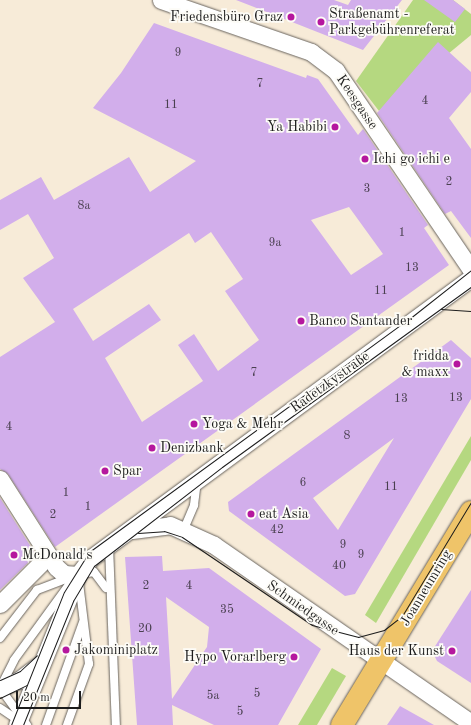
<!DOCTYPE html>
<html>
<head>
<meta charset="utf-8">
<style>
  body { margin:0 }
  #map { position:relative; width:471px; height:725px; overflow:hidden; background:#f7ebd8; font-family:"Old Standard TT",serif }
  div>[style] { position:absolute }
  .green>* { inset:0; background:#b5d880 }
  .building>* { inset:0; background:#d2aeeb }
  .roads { filter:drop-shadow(0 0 1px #69645e) drop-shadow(0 0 1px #69645e) }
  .lane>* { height:8px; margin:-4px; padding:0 4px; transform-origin:4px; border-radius:4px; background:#fff }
  .street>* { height:17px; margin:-8.5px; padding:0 8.5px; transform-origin:8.5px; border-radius:8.5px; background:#fff }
  .primary>* { height:22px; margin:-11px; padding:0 11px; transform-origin:11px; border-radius:11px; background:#efc469 }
  .tram>* { height:1px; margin:-0.5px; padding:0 0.5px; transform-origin:0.5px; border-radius:0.5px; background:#1c1c1c }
  .dots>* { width:11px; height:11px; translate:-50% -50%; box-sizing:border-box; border:2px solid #fdfcf7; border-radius:50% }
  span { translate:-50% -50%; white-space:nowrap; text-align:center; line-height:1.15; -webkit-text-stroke:3.5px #fdfcf7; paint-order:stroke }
  .number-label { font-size:12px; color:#4a4050 }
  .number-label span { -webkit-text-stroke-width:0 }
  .poi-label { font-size:14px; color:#1c1c1c }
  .left { translate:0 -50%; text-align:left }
  .right { translate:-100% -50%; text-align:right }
  .street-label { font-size:14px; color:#1c1c1c }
  .scale { position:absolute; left:16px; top:691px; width:65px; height:18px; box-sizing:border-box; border:2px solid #1c1c1c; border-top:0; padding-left:5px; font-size:12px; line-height:14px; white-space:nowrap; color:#1c1c1c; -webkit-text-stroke:3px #fdfcf7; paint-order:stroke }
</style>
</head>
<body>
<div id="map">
  <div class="green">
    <div style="clip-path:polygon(413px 0,453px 0,471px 14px,471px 35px,379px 111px,356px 81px)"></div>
    <div style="clip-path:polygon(471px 436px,471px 460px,376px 623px,365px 615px)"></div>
    <div style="clip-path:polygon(332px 668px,346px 676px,317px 725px,298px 725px)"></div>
  </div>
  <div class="building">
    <div style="clip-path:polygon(236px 0,334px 0,348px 5px,351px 0,402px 0,363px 50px)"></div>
    <div style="clip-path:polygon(424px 0,453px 0,465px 9px,455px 22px)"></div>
    <div style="clip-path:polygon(evenodd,154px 23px,306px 78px,307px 75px,318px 79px,358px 135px,363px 129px,428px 225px,424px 228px,449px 265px,55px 547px,8px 474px,0 469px,0 357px,55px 322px,23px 278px,54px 258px,28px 214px,0 230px,0 200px,41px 177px,54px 200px,129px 157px,150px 192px,196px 161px,93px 108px,121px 73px,154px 23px,349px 207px,383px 254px,351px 275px,311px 220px,349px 207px,154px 23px,211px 232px,243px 279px,225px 291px,259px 340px,218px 371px,194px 334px,178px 345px,203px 381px,142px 422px,105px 358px,161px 320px,149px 304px,93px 341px,73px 309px,189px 233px,195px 243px,211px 232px)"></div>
    <div style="clip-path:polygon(438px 42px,471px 72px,471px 92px,449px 118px,471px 149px,471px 238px,451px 211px,445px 214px,377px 113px)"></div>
    <div style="clip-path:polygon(evenodd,451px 340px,471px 358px,471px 399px,355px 594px,345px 596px,229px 511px,228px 502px,451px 340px,394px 438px,338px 530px,313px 498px,394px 438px)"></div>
    <div style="clip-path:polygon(0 498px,36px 555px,0 590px)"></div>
    <div style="clip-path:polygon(evenodd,162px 556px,163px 571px,209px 568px,321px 649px,278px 725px,214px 725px,172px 705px,173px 725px,137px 725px,125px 557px,162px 556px,166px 597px,209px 627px,207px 647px,172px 699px,166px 597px)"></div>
    <div style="clip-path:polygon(471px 590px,471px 683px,437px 661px,432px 651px)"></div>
    <div style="clip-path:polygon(400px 706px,434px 725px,387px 725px)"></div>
  </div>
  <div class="roads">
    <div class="lane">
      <div style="left:184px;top:529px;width:26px;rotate:-67deg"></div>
      <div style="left:194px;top:505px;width:23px;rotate:-83deg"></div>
      <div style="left:109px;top:546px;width:179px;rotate:87.8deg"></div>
      <div style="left:81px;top:574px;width:13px;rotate:-9deg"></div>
      <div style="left:94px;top:572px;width:20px;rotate:53deg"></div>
      <div style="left:0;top:638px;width:61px;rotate:-52.4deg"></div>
      <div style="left:37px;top:590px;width:33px;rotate:-21deg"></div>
      <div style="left:0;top:688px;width:31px;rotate:-63deg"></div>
      <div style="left:14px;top:660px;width:92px;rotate:-53.9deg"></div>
      <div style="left:0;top:688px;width:46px;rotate:53.9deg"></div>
      <div style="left:0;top:708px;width:23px;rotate:34deg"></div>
      <div style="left:46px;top:725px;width:109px;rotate:-70.2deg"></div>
      <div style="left:67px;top:725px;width:65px;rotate:-70.2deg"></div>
      <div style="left:89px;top:664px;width:83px;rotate:-97deg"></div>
    </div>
    <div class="street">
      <div style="left:161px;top:0;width:159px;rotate:19.1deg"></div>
      <div style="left:311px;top:52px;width:31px;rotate:37deg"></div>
      <div style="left:336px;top:71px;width:240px;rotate:55.8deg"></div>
      <div style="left:0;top:479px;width:104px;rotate:57.5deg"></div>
      <div style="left:56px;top:567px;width:11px;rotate:41deg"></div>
      <div style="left:64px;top:574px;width:14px;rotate:4deg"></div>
      <div style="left:132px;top:530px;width:38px;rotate:-7deg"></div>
      <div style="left:170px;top:525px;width:48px;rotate:24.4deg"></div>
      <div style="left:214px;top:545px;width:313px;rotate:34.7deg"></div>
      <div style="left:0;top:604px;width:58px;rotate:-45deg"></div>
      <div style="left:0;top:688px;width:21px;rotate:-23deg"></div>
      <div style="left:19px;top:680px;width:26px;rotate:-37deg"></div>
      <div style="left:17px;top:725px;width:162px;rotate:-67.9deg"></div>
      <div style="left:78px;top:575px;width:21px;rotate:-53deg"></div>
      <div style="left:91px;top:558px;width:472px;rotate:-36.4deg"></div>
    </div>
    <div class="primary">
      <div style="left:342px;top:725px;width:249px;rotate:-58.8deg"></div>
    </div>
  </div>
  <div class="tram">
    <div style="left:441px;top:309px;width:30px;rotate:4deg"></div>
    <div style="left:138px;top:533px;width:26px;rotate:-4deg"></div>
    <div style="left:164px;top:531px;width:19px;rotate:18deg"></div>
    <div style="left:182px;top:537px;width:157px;rotate:34.1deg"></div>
    <div style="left:312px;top:625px;width:48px;rotate:14.6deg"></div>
    <div style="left:358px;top:637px;width:27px;rotate:-15deg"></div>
    <div style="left:384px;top:630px;width:23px;rotate:-38deg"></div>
    <div style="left:402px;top:616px;width:133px;rotate:-58.8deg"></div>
    <div style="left:0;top:680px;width:22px;rotate:-24deg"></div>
    <div style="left:20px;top:671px;width:23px;rotate:-43deg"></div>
    <div style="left:0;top:698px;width:30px;rotate:-26deg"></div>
    <div style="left:11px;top:725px;width:143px;rotate:-68.3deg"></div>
    <div style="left:64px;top:592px;width:47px;rotate:-58deg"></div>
    <div style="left:89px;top:552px;width:396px;rotate:-36.1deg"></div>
    <div style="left:409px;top:319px;width:79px;rotate:-38.3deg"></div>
    <div style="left:23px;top:725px;width:134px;rotate:-68deg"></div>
    <div style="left:73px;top:601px;width:41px;rotate:-59deg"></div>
    <div style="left:94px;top:566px;width:162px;rotate:-37.7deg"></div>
    <div style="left:222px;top:467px;width:307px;rotate:-35.9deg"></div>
  </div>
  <div class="dots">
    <div style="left:291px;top:17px;background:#b5179e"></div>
    <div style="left:321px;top:22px;background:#b5179e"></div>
    <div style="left:335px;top:127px;background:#b5179e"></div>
    <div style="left:365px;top:159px;background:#b5179e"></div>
    <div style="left:301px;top:321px;background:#b5179e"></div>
    <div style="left:457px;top:364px;background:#b5179e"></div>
    <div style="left:194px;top:424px;background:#b5179e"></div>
    <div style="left:152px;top:448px;background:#b5179e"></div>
    <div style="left:105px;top:471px;background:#b5179e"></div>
    <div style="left:251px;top:514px;background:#b5179e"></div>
    <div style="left:14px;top:555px;background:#b5179e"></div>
    <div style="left:66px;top:650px;background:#b5179e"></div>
    <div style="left:452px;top:651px;background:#b5179e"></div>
    <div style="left:294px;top:657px;background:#b5179e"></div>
  </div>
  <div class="number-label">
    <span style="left:178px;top:54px">9</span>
    <span style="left:260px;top:85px">7</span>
    <span style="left:425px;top:102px">4</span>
    <span style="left:171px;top:106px">11</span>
    <span style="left:449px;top:183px">2</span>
    <span style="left:367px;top:190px">3</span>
    <span style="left:84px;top:207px">8a</span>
    <span style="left:402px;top:234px">1</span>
    <span style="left:275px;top:244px">9a</span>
    <span style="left:412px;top:269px">13</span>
    <span style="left:381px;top:292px">11</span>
    <span style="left:254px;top:374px">7</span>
    <span style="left:456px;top:399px">13</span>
    <span style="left:401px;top:400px">13</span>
    <span style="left:9px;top:428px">4</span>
    <span style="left:347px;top:437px">8</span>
    <span style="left:303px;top:484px">6</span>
    <span style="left:391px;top:488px">11</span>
    <span style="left:66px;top:494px">1</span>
    <span style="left:88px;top:508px">1</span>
    <span style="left:53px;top:516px">2</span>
    <span style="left:277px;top:531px">42</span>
    <span style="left:343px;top:546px">9</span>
    <span style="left:361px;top:556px">9</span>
    <span style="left:339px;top:567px">40</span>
    <span style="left:146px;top:587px">2</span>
    <span style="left:189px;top:587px">4</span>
    <span style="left:227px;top:611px">35</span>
    <span style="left:145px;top:630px">20</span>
    <span style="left:257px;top:695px">5</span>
    <span style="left:213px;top:697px">5a</span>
    <span style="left:240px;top:713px">5</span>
  </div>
  <div class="poi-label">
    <span class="left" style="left:329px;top:22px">Straßenamt -<br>Parkgebührenreferat</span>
    <span class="right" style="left:283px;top:17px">Friedensbüro Graz</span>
    <span class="right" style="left:327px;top:127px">Ya Habibi</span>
    <span class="left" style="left:373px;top:159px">Ichi go ichi e</span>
    <span class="left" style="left:309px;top:321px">Banco Santander</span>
    <span class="right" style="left:449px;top:364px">fridda<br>&amp; maxx</span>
    <span class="left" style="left:202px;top:424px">Yoga &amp; Mehr</span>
    <span class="left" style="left:160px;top:448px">Denizbank</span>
    <span class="left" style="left:113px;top:471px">Spar</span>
    <span class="left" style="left:259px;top:514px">eat Asia</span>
    <span class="left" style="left:22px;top:555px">McDonald's</span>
    <span class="left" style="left:74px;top:650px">Jakominiplatz</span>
    <span class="right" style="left:444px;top:651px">Haus der Kunst</span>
    <span class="right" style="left:286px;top:657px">Hypo Vorarlberg</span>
  </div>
  <div class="street-label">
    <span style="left:357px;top:102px;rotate:56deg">Keesgasse</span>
    <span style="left:330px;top:382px;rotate:-36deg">Radetzkystraße</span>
    <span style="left:426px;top:588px;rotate:-59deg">Joanneumring</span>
    <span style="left:303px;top:608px;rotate:35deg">Schmiedgasse</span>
  </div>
  <div class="scale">20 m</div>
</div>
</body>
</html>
